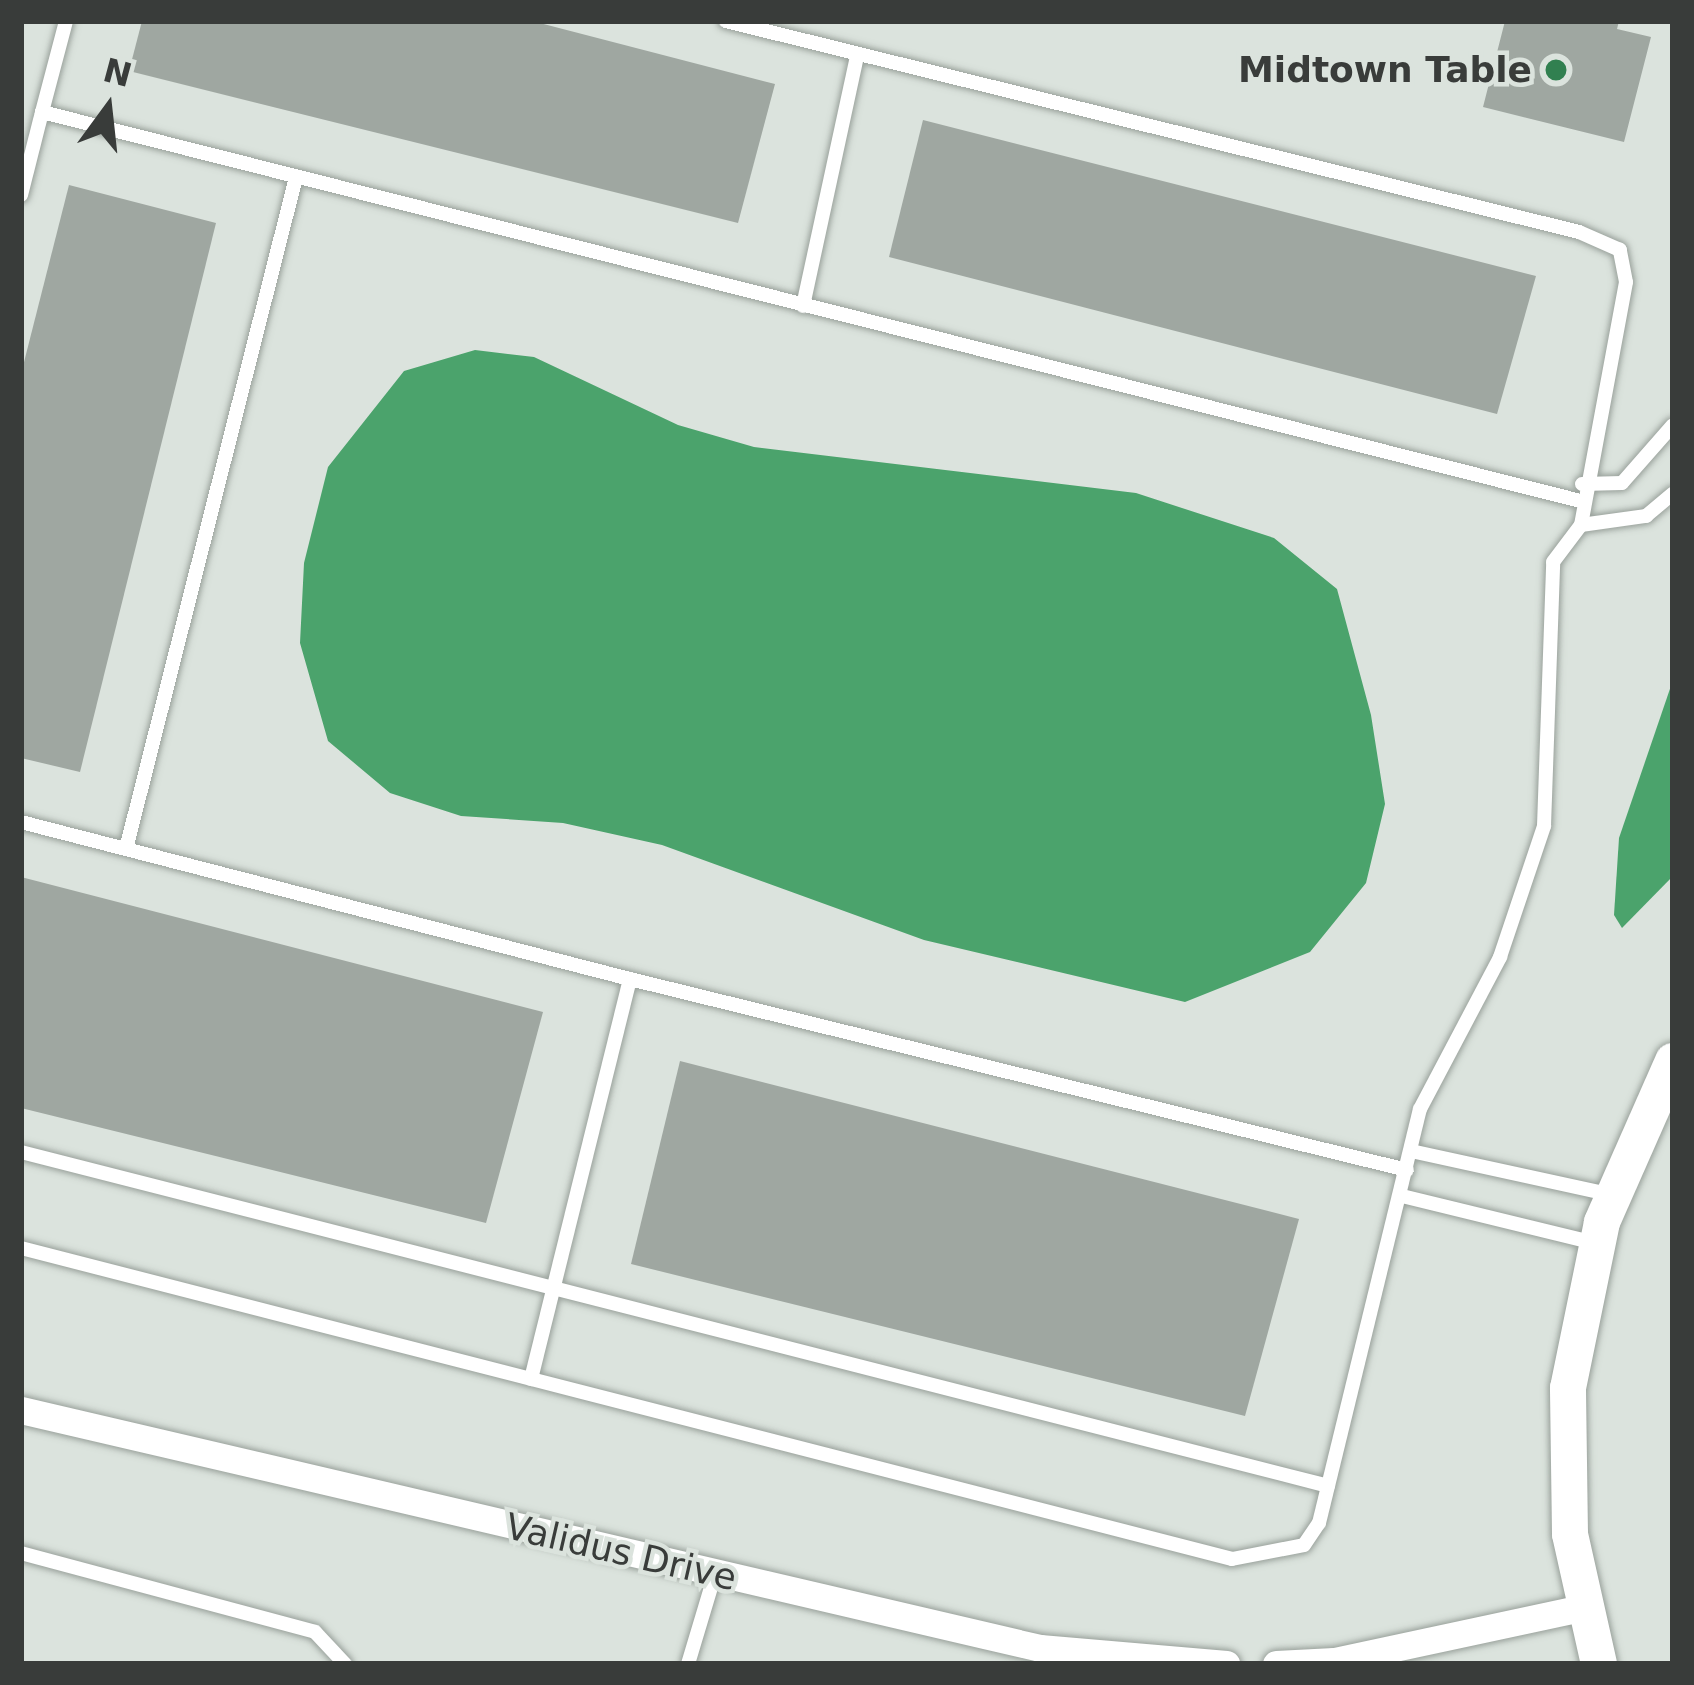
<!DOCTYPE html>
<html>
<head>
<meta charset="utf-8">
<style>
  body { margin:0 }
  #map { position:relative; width:1694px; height:1685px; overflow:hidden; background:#dbe3dd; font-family:"DejaVu Sans",sans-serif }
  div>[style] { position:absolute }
  .water>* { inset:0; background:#4ba36c }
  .building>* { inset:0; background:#9fa7a1 }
  .roads { filter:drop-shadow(0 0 3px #99a19b) drop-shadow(0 0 3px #99a19b) }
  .service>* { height:14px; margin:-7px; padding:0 7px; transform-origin:7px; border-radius:7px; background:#fff }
  .minor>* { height:27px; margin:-13.5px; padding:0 13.5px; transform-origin:13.5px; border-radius:13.5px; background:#fff }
  .tertiary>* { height:36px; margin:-18px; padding:0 18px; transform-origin:18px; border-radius:18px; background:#fff }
  .dots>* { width:33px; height:33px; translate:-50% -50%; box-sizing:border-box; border:6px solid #dbe3dd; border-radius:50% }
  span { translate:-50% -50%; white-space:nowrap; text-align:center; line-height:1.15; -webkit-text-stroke:9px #dbe3dd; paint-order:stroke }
  .poi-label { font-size:36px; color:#393c3a; font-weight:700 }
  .right { translate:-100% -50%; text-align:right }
  .street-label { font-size:36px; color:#393c3a }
  .frame { position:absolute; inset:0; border:24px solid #393c3a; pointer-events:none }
  .north { position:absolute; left:48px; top:48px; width:120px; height:120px; -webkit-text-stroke:9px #dbe3dd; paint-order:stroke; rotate:15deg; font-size:33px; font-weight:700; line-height:48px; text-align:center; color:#393c3a }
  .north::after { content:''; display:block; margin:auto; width:42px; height:54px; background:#393c3a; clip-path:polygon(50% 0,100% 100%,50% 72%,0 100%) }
</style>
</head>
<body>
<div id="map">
  <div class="water">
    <div style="clip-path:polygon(475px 350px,534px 357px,678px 425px,754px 447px,1136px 493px,1274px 538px,1337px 589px,1371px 715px,1385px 804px,1366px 883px,1310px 952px,1185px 1002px,924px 940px,662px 845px,563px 823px,461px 816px,390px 793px,328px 741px,300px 643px,304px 563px,328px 467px,404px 371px)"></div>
    <div style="clip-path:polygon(1673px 680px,1673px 876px,1622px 928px,1614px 915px,1619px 838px)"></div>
  </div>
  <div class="building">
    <div style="clip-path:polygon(142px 21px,532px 21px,775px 84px,738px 223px,129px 71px)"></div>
    <div style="clip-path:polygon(1505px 21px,1619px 21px,1617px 29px,1651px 37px,1624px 142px,1483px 107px)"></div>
    <div style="clip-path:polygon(923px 120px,1536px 276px,1497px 414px,889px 257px)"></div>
    <div style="clip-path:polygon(69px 185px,216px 223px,80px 772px,21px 758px,21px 374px)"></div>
    <div style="clip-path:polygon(21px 877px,543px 1012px,486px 1223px,21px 1108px)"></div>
    <div style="clip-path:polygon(680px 1061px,1299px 1219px,1245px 1416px,631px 1264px)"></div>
  </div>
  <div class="roads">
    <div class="service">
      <div style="left:42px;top:112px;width:94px;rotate:-75.2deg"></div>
      <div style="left:21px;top:195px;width:86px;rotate:-75.8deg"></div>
      <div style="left:42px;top:112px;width:1587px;rotate:14.19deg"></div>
      <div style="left:803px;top:306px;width:256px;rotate:-77.8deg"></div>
      <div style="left:1582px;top:484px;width:40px;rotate:-1.4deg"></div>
      <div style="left:1622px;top:483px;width:77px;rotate:-48.7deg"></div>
      <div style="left:1581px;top:525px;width:66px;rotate:-7.9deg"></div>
      <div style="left:1646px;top:516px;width:35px;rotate:-40deg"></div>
      <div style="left:21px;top:822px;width:629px;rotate:14.46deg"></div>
      <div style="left:126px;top:849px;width:693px;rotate:-75.8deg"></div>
      <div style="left:1411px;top:1151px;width:207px;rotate:12.3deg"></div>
      <div style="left:21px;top:1152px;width:1349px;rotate:14.33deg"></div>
      <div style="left:1402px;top:1196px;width:199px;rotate:13.7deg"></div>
      <div style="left:21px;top:1248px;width:1250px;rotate:14.4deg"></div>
      <div style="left:1232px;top:1559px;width:73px;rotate:-11deg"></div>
      <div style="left:1304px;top:1545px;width:27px;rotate:-56deg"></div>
      <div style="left:1319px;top:1523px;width:426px;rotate:-76.3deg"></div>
      <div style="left:1420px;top:1109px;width:172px;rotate:-62.2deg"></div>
      <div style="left:1500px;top:957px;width:138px;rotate:-71.4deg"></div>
      <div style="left:1544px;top:826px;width:264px;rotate:-88deg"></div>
      <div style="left:1553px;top:562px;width:46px;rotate:-52.9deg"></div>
      <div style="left:1581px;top:525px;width:247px;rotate:-79.5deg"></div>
      <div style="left:1626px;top:282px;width:33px;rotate:-101deg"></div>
      <div style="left:1620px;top:250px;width:45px;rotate:-156.3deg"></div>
      <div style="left:1579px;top:232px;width:879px;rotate:-166.11deg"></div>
      <div style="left:531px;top:1379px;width:412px;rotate:-76.1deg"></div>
      <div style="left:630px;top:979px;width:800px;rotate:13.81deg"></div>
      <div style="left:21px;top:1553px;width:304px;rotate:15deg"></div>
      <div style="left:315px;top:1632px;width:44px;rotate:46.8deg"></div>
      <div style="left:688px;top:1664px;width:94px;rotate:-73.3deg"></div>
    </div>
    <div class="minor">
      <div style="left:21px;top:1410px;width:1046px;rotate:13.15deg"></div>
      <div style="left:1040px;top:1648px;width:187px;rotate:4.9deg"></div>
      <div style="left:1276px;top:1664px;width:58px;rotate:-3deg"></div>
      <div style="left:1334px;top:1661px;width:258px;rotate:-12.1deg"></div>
    </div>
    <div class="tertiary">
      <div style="left:1599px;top:1664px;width:133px;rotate:-102.6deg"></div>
      <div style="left:1570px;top:1534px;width:146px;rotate:-90.8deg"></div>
      <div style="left:1568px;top:1388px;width:169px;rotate:-78.4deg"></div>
      <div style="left:1602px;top:1222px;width:176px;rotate:-66.2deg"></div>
    </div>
  </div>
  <div class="dots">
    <div style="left:1556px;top:70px;background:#318050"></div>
  </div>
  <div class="poi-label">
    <span class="right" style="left:1532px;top:70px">Midtown Table</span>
  </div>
  <div class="street-label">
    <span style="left:621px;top:1552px;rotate:13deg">Validus Drive</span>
  </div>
  <div class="frame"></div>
  <div class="north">N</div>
</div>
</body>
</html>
